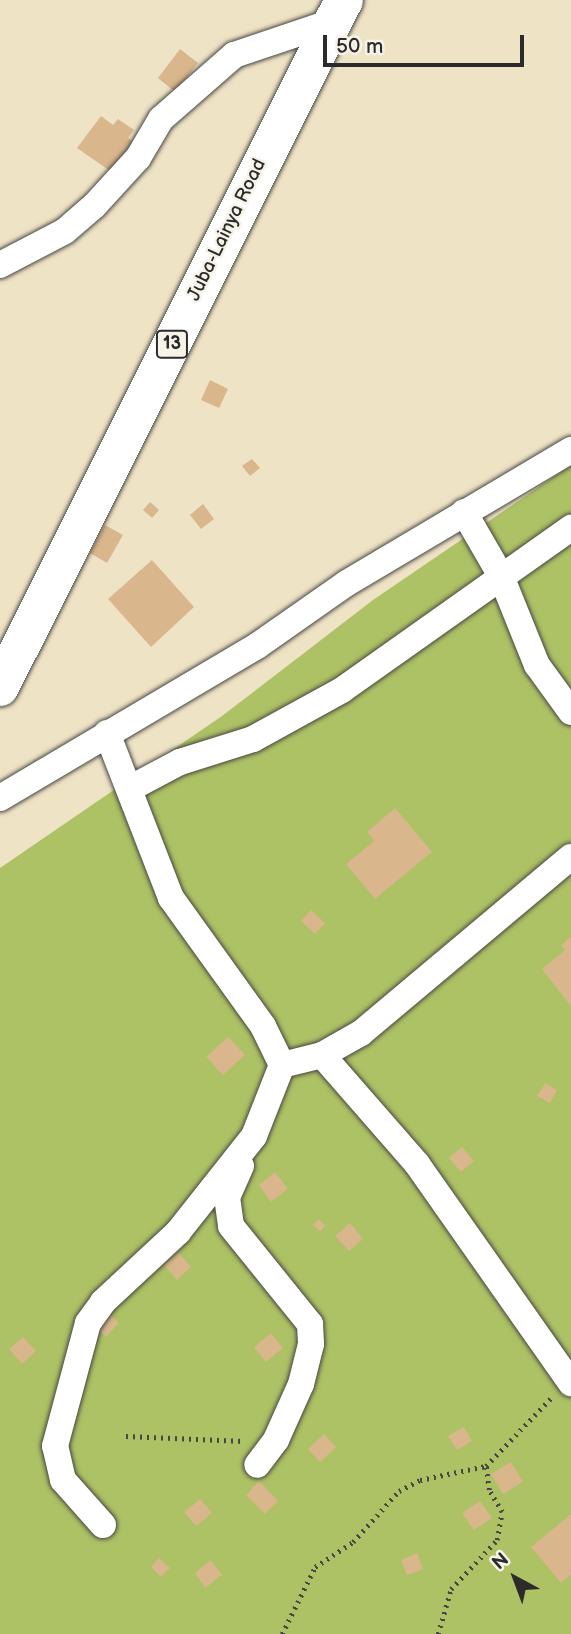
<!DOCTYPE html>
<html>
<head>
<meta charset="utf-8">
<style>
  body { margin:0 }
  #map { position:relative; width:571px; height:1634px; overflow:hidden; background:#efe3c6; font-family:"Balsamiq Sans",sans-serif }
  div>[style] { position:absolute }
  .green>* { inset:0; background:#adc165 }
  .building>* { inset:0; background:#d9b68c }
  .path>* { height:4.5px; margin-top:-2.25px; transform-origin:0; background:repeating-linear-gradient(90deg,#484742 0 2px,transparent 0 7px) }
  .roads { filter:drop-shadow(0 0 2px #484742) drop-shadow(0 0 2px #484742) }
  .street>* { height:26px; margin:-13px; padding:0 13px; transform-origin:13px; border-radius:13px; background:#fff }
  .primary>* { height:38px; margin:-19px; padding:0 19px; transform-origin:19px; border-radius:19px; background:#fff }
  span { translate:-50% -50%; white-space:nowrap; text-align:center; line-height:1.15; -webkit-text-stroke:5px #f7f3e8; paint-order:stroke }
  .shield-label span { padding:2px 5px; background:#f7f3e8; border:2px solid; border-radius:5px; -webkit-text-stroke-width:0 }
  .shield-label { font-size:18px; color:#2b2b2b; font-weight:700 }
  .street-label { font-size:19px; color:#2b2b2b }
  .north { position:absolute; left:480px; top:1543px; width:70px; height:70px; -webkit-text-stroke:5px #f7f3e8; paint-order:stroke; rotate:319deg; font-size:19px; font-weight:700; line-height:28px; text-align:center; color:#2b2b2b }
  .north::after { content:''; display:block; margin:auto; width:24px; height:32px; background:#2b2b2b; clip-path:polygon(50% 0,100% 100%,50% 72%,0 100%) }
  .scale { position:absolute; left:323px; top:35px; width:201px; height:32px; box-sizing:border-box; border:4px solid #2b2b2b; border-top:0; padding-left:9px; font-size:21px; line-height:24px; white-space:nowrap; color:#2b2b2b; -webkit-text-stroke:5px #f7f3e8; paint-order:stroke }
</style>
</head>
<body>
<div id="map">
  <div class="green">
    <div style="clip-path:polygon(571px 465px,571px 1634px,0 1634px,0 868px,222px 716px,373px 600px)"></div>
  </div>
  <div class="building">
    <div style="clip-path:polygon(180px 49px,198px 63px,175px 92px,158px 78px)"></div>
    <div style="clip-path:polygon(101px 116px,113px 125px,118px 119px,134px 130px,128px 138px,138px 145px,116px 175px,77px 148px)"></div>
    <div style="clip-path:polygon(210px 380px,228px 389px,219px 408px,201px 400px)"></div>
    <div style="clip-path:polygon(252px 459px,260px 468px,250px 476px,242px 466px)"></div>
    <div style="clip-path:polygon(150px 502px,159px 510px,152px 518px,143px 510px)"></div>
    <div style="clip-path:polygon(203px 504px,214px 519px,201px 529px,190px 515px)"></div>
    <div style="clip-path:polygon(105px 525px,123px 535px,107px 563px,90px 553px)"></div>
    <div style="clip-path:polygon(152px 560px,194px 607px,151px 647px,108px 599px)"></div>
    <div style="clip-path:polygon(395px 808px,432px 852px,375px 899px,346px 864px,374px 841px,367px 832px)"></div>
    <div style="clip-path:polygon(311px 910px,325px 923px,315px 934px,301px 921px)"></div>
    <div style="clip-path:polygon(571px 937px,571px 1006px,542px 969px,565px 950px,561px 945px)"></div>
    <div style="clip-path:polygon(228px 1037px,245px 1055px,223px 1075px,206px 1057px)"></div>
    <div style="clip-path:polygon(545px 1083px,557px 1090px,550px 1103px,537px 1096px)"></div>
    <div style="clip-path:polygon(462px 1147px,474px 1161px,461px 1172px,449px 1158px)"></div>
    <div style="clip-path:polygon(275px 1172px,288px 1189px,271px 1202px,259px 1185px)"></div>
    <div style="clip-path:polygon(319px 1219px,325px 1226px,320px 1231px,313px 1225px)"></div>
    <div style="clip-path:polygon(350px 1223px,363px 1239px,349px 1251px,335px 1236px)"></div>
    <div style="clip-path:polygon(179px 1253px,191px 1267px,177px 1280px,164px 1265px)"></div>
    <div style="clip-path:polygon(107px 1311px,119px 1323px,106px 1337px,94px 1325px)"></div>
    <div style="clip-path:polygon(271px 1333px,283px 1348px,266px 1362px,254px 1347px)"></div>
    <div style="clip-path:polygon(23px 1337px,36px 1351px,22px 1364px,9px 1349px)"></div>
    <div style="clip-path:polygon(464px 1427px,472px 1441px,457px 1450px,448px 1436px)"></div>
    <div style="clip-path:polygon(324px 1434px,336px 1447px,320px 1462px,308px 1449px)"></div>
    <div style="clip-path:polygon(511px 1462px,523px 1482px,503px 1494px,491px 1474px)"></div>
    <div style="clip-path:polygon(259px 1481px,278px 1501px,265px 1514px,246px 1495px)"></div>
    <div style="clip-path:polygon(200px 1499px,212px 1513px,196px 1526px,184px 1512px)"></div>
    <div style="clip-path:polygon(480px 1501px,492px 1518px,474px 1530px,462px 1513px)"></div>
    <div style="clip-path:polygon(571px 1514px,571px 1575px,561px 1583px,531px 1547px)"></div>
    <div style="clip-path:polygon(417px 1553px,423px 1569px,407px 1575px,401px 1560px)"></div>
    <div style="clip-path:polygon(159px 1558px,170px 1568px,161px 1577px,151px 1567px)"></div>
    <div style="clip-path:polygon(211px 1560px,222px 1575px,205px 1588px,195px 1573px)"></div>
  </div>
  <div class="path">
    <div style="left:126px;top:1436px;width:118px;rotate:2.4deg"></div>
    <div style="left:282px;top:1634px;width:75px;rotate:-63.8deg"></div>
    <div style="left:315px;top:1567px;width:45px;rotate:-33.3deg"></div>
    <div style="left:353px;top:1542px;width:69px;rotate:-48deg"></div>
    <div style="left:399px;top:1491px;width:24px;rotate:-28deg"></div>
    <div style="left:420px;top:1480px;width:67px;rotate:-12deg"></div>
    <div style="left:438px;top:1634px;width:47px;rotate:-73.9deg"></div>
    <div style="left:451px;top:1589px;width:67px;rotate:-46.8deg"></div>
    <div style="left:497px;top:1540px;width:28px;rotate:-80deg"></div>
    <div style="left:502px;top:1512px;width:26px;rotate:-121deg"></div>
    <div style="left:489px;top:1490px;width:24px;rotate:-97deg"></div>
    <div style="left:486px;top:1466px;width:94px;rotate:-46.3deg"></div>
  </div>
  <div class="roads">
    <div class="street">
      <div style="left:0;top:265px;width:73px;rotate:-27.6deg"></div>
      <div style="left:65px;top:231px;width:38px;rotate:-41deg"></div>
      <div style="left:94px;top:206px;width:65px;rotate:-47.5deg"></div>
      <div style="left:138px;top:158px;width:45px;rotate:-59.5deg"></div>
      <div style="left:161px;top:119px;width:97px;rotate:-41.2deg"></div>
      <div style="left:234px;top:55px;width:103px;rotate:-18.6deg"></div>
      <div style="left:464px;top:512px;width:74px;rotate:60deg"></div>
      <div style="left:501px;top:576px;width:96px;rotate:68deg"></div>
      <div style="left:537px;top:665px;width:58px;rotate:54.1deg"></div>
      <div style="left:129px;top:789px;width:58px;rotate:-27.9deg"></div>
      <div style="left:180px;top:762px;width:77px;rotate:-17.5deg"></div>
      <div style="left:253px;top:739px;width:102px;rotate:-28.8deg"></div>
      <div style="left:342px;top:690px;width:281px;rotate:-35.3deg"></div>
      <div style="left:0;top:798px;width:299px;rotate:-30.6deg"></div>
      <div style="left:257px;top:646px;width:110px;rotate:-35deg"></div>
      <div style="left:347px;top:583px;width:261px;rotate:-30.7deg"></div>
      <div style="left:322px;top:1055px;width:145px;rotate:48.9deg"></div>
      <div style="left:417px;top:1164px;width:268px;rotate:54.9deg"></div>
      <div style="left:282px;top:1065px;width:41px;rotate:-14deg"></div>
      <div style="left:322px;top:1055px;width:45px;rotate:-29.4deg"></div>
      <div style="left:361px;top:1033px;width:274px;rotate:-40deg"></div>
      <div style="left:241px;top:1166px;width:34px;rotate:114deg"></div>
      <div style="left:227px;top:1197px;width:29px;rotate:82deg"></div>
      <div style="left:231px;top:1226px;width:126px;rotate:51.1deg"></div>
      <div style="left:310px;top:1324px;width:20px;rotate:87deg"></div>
      <div style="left:311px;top:1344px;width:41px;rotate:104deg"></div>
      <div style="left:301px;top:1384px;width:61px;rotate:114.1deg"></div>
      <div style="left:276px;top:1440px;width:31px;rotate:127deg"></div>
      <div style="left:103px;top:1525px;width:60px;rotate:-131.6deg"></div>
      <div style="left:63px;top:1480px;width:35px;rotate:-103deg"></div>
      <div style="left:55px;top:1446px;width:127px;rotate:-75deg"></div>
      <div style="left:88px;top:1323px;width:26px;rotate:-54deg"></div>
      <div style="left:103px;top:1302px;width:103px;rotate:-43deg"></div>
      <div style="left:178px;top:1232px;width:122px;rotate:-51.6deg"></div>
      <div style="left:254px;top:1136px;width:76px;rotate:-68.5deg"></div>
      <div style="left:282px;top:1065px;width:43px;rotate:-116deg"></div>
      <div style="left:263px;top:1026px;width:158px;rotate:-125.7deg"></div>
      <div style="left:171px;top:898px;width:177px;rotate:-111.2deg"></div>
    </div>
    <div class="primary">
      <div style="left:0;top:687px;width:768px;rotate:-63.4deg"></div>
    </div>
  </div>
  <div class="shield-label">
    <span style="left:172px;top:344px">13</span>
  </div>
  <div class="street-label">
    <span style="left:227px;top:230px;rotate:-64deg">Juba-Lainya Road</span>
  </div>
  <div class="north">N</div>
  <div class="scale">50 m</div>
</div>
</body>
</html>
